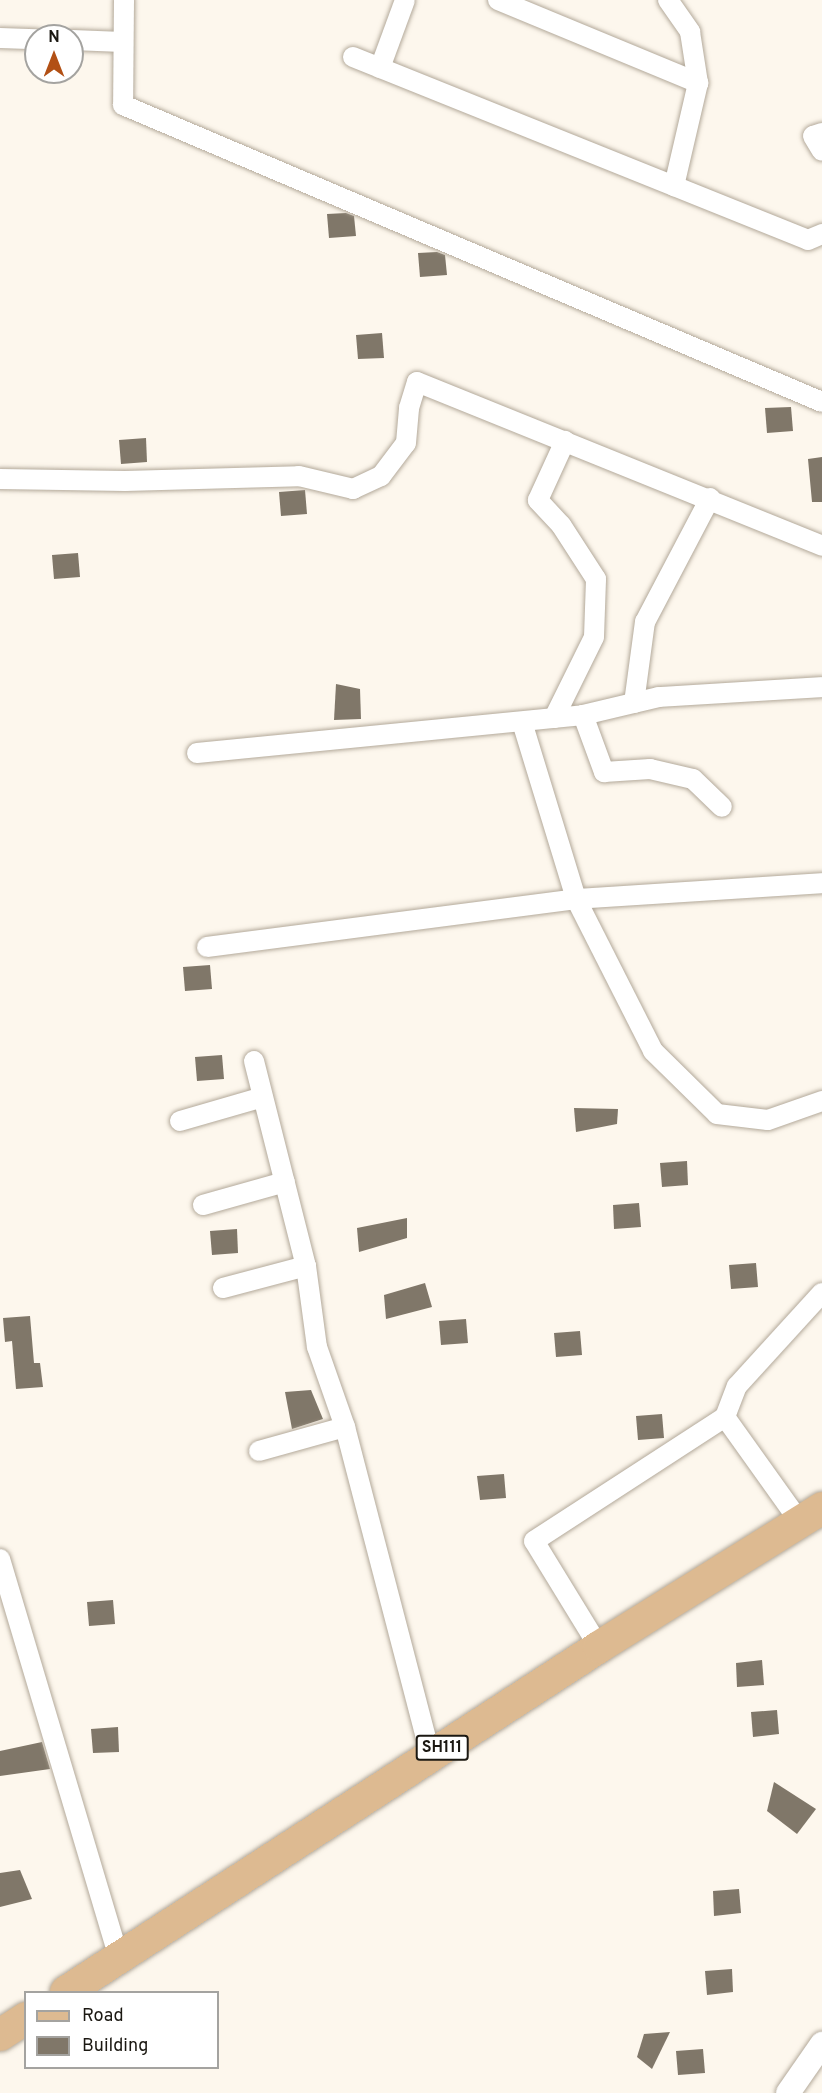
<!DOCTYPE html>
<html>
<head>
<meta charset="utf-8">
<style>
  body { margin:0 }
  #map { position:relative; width:822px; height:2093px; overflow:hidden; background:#fdf7ed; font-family:Overpass,sans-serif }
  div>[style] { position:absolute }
  .building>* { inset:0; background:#807769 }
  .roads { filter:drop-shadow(0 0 2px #b3a99a) drop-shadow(0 0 2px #b3a99a) }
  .minor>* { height:20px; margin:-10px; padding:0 10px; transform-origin:10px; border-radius:10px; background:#fff }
  .tertiary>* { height:24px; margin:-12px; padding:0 12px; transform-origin:12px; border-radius:12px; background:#fff }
  .primary>* { height:32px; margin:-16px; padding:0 16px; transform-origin:16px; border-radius:16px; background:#ddba91 }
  span { translate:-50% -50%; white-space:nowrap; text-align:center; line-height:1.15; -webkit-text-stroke:5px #fff; paint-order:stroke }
  .shield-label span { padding:2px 4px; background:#fff; border:2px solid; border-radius:4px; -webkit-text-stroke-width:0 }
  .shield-label { font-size:16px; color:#1b1812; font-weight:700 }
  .legend { position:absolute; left:24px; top:1991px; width:195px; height:78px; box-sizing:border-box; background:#fff; border:2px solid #a4a3a0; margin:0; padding:8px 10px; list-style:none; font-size:18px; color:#1b1812 }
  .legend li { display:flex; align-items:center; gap:12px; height:30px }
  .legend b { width:30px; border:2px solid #a4a3a0 }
  .north { position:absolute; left:24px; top:24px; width:60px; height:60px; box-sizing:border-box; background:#fff; border:2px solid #a4a3a0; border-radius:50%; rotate:0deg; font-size:16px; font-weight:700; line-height:24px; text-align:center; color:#1b1812 }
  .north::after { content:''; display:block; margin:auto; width:21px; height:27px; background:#b25015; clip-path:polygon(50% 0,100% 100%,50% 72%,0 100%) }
</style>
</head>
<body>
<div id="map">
  <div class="building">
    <div style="clip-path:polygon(346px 213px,354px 216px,356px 236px,329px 238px,327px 214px)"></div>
    <div style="clip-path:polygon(437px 252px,445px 255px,447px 275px,420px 277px,418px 253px)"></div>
    <div style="clip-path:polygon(382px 333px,384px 358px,358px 359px,356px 335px)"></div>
    <div style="clip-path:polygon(791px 407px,793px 431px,767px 433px,765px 408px)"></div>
    <div style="clip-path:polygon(146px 438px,147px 462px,121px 464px,119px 440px)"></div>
    <div style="clip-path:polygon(822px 457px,822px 502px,812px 502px,808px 459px)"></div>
    <div style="clip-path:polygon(305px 490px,307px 514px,281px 516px,279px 492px)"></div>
    <div style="clip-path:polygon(78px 553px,80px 577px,54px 579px,52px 555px)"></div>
    <div style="clip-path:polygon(336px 684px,360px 689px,361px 719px,334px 720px)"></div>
    <div style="clip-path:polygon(210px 965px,212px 989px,185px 991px,183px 967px)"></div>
    <div style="clip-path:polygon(222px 1055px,224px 1079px,197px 1081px,195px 1057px)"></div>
    <div style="clip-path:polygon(574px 1108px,618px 1109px,617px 1124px,576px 1132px)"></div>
    <div style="clip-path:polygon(687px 1161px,688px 1185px,662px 1187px,660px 1163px)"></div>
    <div style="clip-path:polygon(639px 1203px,641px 1227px,614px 1229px,613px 1205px)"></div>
    <div style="clip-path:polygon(407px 1218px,407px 1238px,359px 1252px,357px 1228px)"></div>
    <div style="clip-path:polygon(237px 1229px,238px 1253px,212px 1255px,210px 1231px)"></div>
    <div style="clip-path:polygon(756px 1263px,758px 1287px,731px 1289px,729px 1265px)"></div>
    <div style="clip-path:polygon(425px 1283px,432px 1307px,386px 1319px,384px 1295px)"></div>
    <div style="clip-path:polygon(30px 1316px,34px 1363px,40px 1363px,43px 1387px,16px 1389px,12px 1341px,5px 1342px,3px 1318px)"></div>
    <div style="clip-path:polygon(466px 1319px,468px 1343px,441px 1345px,439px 1321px)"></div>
    <div style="clip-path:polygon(580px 1331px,582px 1355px,556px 1357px,554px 1333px)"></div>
    <div style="clip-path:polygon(311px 1390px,323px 1419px,292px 1429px,285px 1392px)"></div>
    <div style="clip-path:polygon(662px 1414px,664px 1438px,638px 1440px,636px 1416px)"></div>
    <div style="clip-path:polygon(504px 1474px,506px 1498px,480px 1500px,477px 1476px)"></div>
    <div style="clip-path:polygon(113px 1600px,115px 1624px,89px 1626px,87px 1602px)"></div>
    <div style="clip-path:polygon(762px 1660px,764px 1685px,737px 1687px,736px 1663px)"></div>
    <div style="clip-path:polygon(777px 1710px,779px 1734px,753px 1737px,751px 1712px)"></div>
    <div style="clip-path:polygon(118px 1727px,119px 1752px,93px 1753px,91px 1729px)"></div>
    <div style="clip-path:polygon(42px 1742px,50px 1769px,0 1776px,0 1751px)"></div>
    <div style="clip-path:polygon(774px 1782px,816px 1809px,797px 1834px,767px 1811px)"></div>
    <div style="clip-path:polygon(20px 1870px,32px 1899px,0 1907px,0 1873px)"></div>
    <div style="clip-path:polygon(739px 1889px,741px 1913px,714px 1916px,713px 1891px)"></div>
    <div style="clip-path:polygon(732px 1969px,733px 1992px,707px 1995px,705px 1971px)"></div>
    <div style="clip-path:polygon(670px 2032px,652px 2069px,637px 2057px,644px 2034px)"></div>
    <div style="clip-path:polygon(703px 2049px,705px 2073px,678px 2075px,676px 2051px)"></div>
  </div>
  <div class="roads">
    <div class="minor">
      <div style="left:124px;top:0;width:105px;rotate:90.5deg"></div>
      <div style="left:123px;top:105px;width:759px;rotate:23.02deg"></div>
      <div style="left:498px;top:0;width:217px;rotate:22.5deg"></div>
      <div style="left:668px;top:0;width:39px;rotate:55deg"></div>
      <div style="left:690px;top:32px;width:52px;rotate:81.1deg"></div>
      <div style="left:698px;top:83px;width:106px;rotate:103.1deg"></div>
      <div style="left:0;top:38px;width:36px;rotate:2deg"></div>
      <div style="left:72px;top:40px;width:51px;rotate:2.2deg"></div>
      <div style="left:353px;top:57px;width:490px;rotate:21.9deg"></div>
      <div style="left:808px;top:240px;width:15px;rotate:-23deg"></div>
      <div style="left:380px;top:68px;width:72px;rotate:-69.8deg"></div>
      <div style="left:822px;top:133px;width:9px;rotate:162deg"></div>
      <div style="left:813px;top:136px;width:17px;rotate:59deg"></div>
      <div style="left:0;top:479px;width:125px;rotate:0.9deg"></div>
      <div style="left:125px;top:481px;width:174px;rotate:-1.6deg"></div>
      <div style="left:299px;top:476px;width:56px;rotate:13.5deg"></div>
      <div style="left:353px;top:489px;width:31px;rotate:-25deg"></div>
      <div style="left:381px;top:476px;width:41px;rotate:-52.9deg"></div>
      <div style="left:406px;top:443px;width:35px;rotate:-85deg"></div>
      <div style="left:409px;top:408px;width:27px;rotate:-73deg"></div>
      <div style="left:417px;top:382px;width:437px;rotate:22deg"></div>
      <div style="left:634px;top:703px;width:82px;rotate:-82.3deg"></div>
      <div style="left:645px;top:622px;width:140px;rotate:-62.3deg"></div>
      <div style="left:583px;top:715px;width:61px;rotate:69.8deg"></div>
      <div style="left:604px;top:772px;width:46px;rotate:-3.7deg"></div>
      <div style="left:650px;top:769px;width:44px;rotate:13.1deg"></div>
      <div style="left:693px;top:779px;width:40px;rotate:44deg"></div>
      <div style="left:554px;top:718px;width:90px;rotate:-63.7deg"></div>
      <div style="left:594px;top:637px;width:58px;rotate:-88deg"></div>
      <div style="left:596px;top:579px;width:64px;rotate:-122.9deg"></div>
      <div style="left:561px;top:525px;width:34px;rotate:-133deg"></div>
      <div style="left:538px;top:500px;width:65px;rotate:-65.4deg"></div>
      <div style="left:522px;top:722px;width:185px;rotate:73deg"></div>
      <div style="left:576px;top:899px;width:170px;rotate:63.1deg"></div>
      <div style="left:653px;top:1051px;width:90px;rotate:44.5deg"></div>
      <div style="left:717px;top:1114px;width:51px;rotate:6.7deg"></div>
      <div style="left:768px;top:1120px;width:57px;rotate:-19.4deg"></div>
      <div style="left:197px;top:753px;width:388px;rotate:-5.6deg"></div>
      <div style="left:583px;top:715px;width:78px;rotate:-13.3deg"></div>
      <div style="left:659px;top:697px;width:163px;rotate:-3.5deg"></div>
      <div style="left:207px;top:947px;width:372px;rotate:-7.4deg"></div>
      <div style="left:576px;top:899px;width:247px;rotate:-3.7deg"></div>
      <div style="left:254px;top:1061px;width:211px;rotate:75.8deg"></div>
      <div style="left:306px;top:1266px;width:82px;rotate:82.3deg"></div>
      <div style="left:317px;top:1347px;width:85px;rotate:70.7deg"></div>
      <div style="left:345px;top:1427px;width:340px;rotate:75.4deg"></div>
      <div style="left:180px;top:1121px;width:86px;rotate:-16.1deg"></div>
      <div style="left:203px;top:1205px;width:85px;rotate:-15.7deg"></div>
      <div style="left:223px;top:1288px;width:86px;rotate:-14.8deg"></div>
      <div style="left:725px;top:1417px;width:129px;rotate:54.5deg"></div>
      <div style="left:259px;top:1451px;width:89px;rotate:-15.6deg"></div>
      <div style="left:0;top:1559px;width:416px;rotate:73.4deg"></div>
      <div style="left:599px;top:1647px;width:124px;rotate:-121.5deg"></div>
      <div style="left:534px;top:1541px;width:228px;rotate:-33deg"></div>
      <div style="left:725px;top:1417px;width:33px;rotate:-69deg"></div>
      <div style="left:737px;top:1386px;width:126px;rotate:-47.6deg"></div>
    </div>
    <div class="tertiary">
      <div style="left:788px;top:2093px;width:60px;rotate:-55.2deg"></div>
    </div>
    <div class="primary">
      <div style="left:66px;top:1992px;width:635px;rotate:-32.91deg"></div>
      <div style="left:599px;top:1647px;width:263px;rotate:-31.9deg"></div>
      <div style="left:0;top:2035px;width:31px;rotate:-33deg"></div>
    </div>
  </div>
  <div class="shield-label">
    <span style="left:442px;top:1748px">SH111</span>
  </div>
  <ul class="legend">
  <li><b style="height:8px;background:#ddba91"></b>Road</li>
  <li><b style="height:16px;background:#807769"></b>Building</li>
  </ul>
  <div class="north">N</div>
</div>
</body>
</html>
